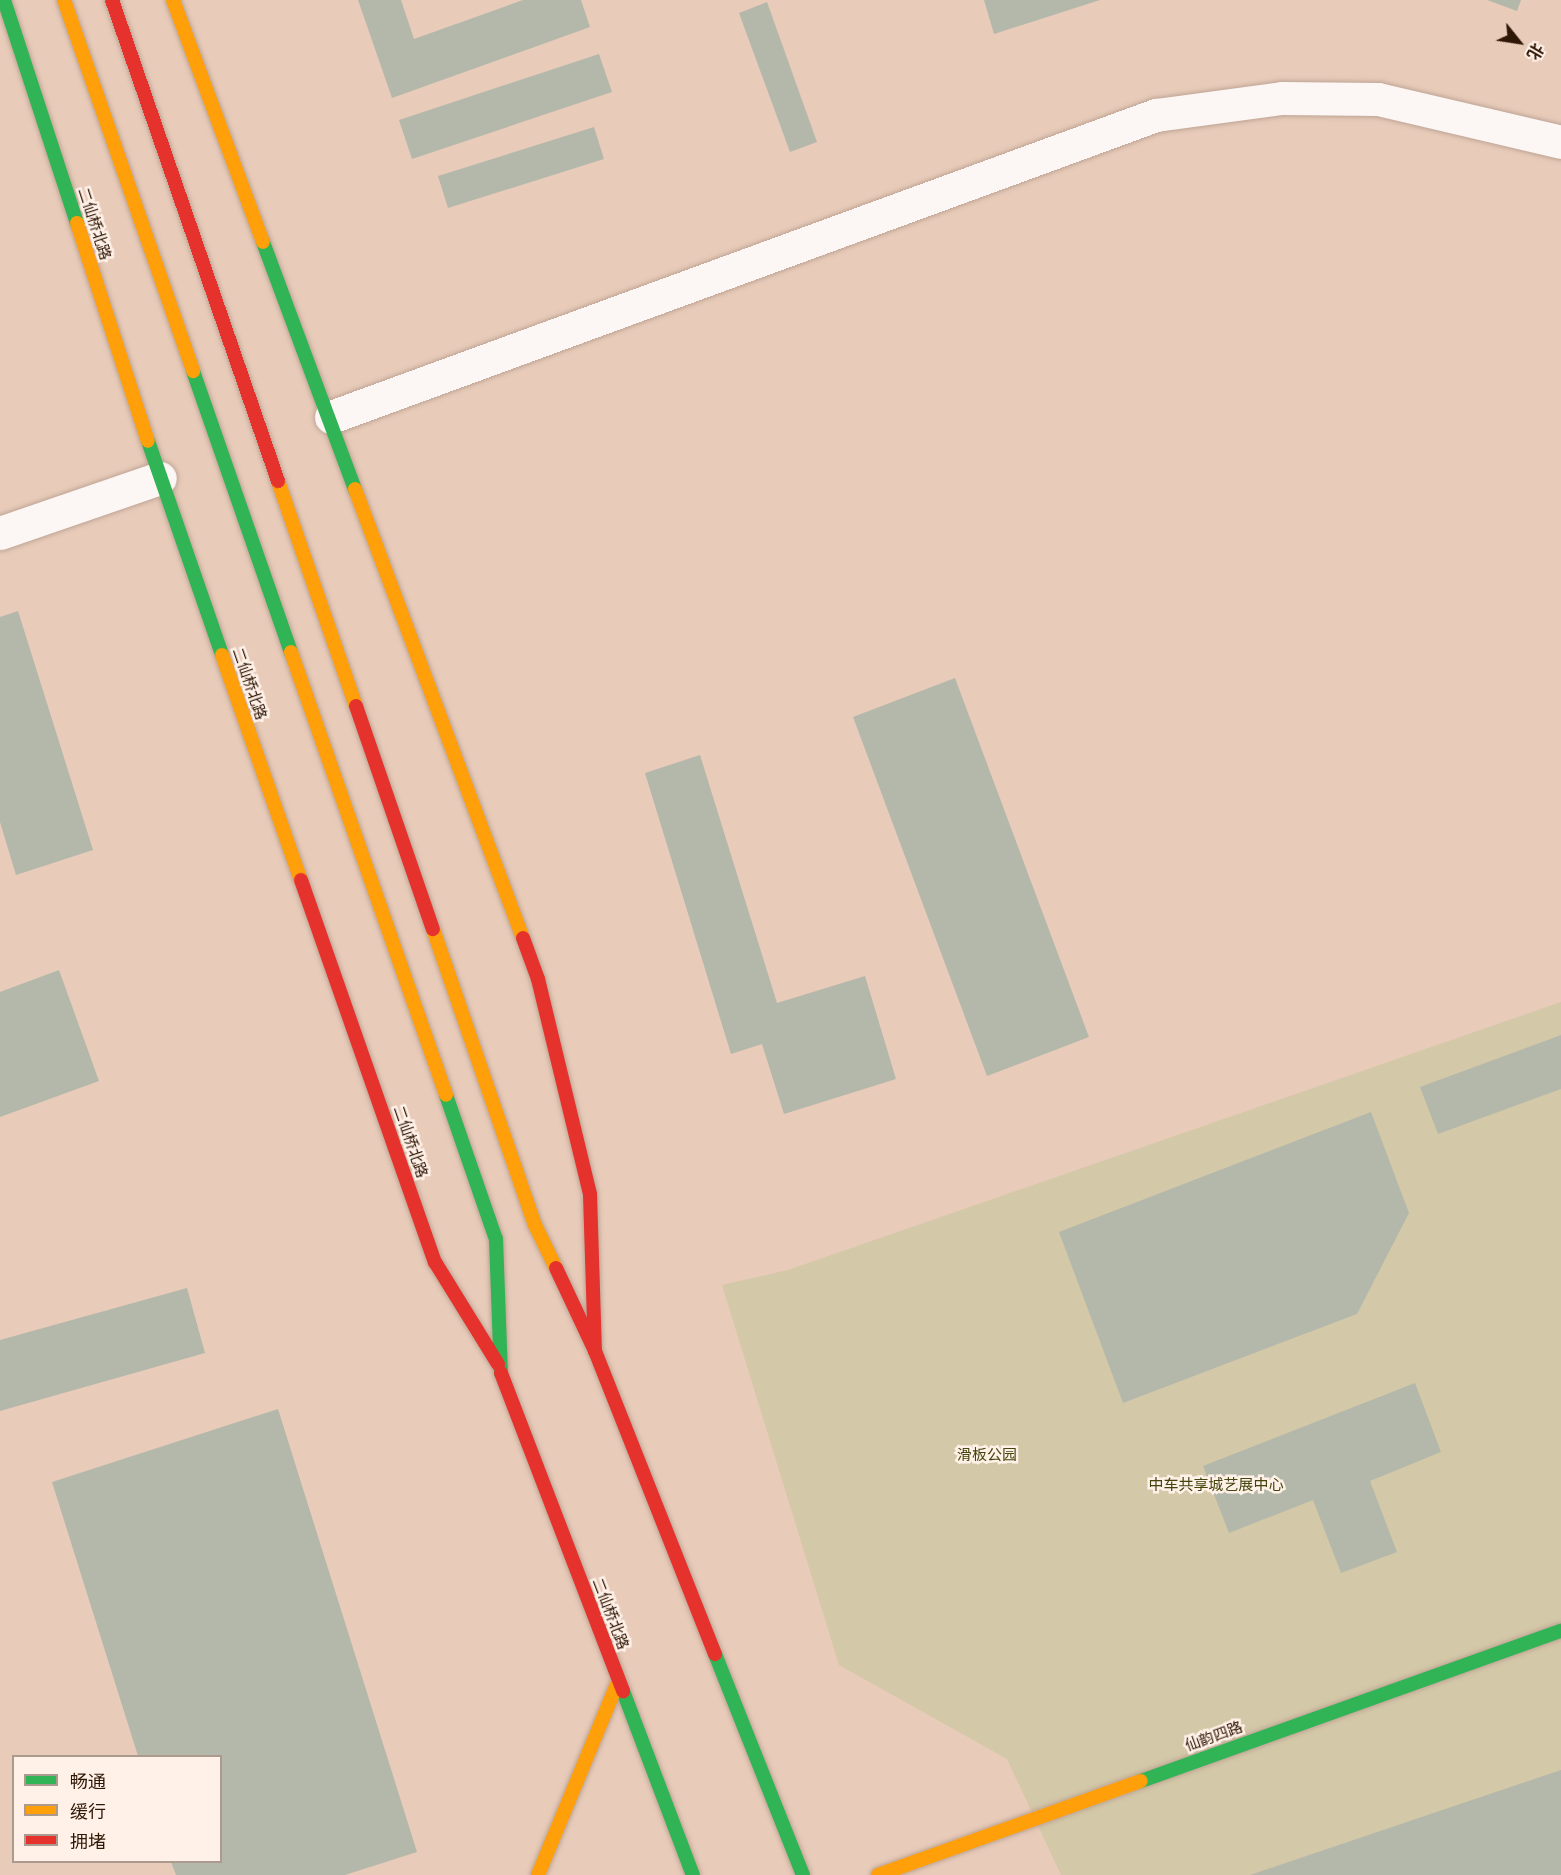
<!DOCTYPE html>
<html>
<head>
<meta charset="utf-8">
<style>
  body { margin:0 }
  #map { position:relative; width:1561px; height:1875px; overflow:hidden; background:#e8cbb9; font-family:Raleway,"Noto Sans SC",sans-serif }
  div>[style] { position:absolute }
  .green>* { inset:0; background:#d3c8a7 }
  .building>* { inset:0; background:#b4b8ab }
  .roads { filter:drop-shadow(0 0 2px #bea495) drop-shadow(0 0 2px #bea495) }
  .street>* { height:33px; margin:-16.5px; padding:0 16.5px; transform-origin:16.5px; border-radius:16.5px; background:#fcf7f4 }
  .fast>* { height:14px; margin:-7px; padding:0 7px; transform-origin:7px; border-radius:7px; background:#30b455 }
  .slow>* { height:14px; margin:-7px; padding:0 7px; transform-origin:7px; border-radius:7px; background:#ff9f0a }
  .jam>* { height:14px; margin:-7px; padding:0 7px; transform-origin:7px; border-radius:7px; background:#e5322d }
  span { translate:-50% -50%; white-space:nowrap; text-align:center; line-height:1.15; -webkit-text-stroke:5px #fff1e8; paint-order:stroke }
  .street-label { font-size:15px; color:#2f1706 }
  .park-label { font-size:15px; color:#42450d }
  .legend { position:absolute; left:12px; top:1755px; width:210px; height:108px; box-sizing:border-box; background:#fff1e8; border:2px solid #ac9a8e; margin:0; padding:8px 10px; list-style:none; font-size:18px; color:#2f1706 }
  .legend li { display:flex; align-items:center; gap:12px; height:30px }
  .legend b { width:30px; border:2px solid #ac9a8e }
  .north { position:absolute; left:1489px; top:12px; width:60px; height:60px; -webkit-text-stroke:4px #fff1e8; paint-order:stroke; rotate:120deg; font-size:16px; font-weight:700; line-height:24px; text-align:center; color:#2f1706 }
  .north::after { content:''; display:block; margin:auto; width:21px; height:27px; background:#2f1706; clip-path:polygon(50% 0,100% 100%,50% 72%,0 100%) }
</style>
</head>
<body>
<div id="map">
  <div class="green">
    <div style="clip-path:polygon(1561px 1002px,1561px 1875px,1061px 1875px,1007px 1759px,839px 1665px,722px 1285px,788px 1270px)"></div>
  </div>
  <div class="building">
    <div style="clip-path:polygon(358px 0,401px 0,414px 39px,523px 0,581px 0,590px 27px,392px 98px)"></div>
    <div style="clip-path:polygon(984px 0,1100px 0,994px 34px)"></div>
    <div style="clip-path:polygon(1487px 0,1521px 0,1517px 11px)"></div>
    <div style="clip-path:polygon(767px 2px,817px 142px,790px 152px,739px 13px)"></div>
    <div style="clip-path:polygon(599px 54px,612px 92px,412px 159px,399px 120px)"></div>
    <div style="clip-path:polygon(594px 127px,604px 159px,448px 208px,438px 176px)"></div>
    <div style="clip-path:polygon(18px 611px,93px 850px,16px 875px,0 822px,0 617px)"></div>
    <div style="clip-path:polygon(955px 678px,1089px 1037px,987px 1076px,853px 717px)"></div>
    <div style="clip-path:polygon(700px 755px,777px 1003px,865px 976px,896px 1079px,784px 1114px,762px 1044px,731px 1054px,645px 773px)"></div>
    <div style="clip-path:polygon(59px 970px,99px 1081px,0 1117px,0 992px)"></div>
    <div style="clip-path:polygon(1561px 1035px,1561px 1089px,1438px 1134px,1420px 1087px)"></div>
    <div style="clip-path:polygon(1371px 1112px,1409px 1213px,1357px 1314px,1123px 1403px,1059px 1232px)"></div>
    <div style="clip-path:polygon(187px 1288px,205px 1353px,0 1411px,0 1340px)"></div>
    <div style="clip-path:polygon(1415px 1383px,1441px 1452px,1370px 1481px,1397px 1552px,1341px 1573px,1313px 1500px,1229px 1533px,1203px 1466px)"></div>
    <div style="clip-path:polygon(278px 1409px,417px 1852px,345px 1875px,176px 1875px,171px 1862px,220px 1862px,220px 1756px,138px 1756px,52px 1482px)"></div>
    <div style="clip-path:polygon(1561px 1770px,1561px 1875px,1250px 1875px)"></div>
  </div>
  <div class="roads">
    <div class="street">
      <div style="left:331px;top:417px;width:879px;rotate:-20.11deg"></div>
      <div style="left:1156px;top:115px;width:127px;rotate:-7.7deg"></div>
      <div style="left:1282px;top:98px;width:96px;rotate:0.6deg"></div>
      <div style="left:1378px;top:99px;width:188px;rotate:13.2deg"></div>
      <div style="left:0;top:533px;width:169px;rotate:-19deg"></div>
    </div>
    <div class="fast">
      <div style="left:4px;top:0;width:235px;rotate:71.9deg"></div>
      <div style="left:263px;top:242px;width:264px;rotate:69.6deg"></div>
      <div style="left:193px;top:371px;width:298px;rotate:70.8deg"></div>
      <div style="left:148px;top:441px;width:226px;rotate:70.9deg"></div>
      <div style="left:446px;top:1095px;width:152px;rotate:70.9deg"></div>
      <div style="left:496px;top:1239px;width:134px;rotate:87.9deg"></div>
      <div style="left:715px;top:1654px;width:238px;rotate:68.3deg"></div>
      <div style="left:623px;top:1691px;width:197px;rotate:69.2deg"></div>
      <div style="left:1141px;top:1781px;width:446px;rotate:-19.7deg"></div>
    </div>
    <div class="slow">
      <div style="left:64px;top:0;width:393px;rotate:70.8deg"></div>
      <div style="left:173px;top:0;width:258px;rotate:69.6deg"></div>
      <div style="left:77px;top:223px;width:229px;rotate:72deg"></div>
      <div style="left:278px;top:481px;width:238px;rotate:70.9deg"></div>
      <div style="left:355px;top:489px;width:479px;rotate:69.5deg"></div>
      <div style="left:291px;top:652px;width:469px;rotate:70.7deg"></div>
      <div style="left:222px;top:655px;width:238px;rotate:70.7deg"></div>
      <div style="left:433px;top:929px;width:313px;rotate:71deg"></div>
      <div style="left:535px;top:1225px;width:48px;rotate:64deg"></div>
      <div style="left:538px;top:1875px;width:209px;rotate:-67.5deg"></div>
      <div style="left:878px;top:1875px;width:279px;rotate:-19.7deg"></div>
    </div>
    <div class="jam">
      <div style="left:112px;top:0;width:509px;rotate:70.96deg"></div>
      <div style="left:356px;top:706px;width:236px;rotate:71deg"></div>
      <div style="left:301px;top:880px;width:405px;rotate:70.7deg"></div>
      <div style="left:435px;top:1262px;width:120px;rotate:58.3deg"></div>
      <div style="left:523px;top:938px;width:44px;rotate:69.9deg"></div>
      <div style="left:538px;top:979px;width:221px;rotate:76.4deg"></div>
      <div style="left:590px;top:1194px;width:157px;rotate:88.2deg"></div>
      <div style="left:556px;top:1268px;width:92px;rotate:64.8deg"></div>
      <div style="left:595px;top:1351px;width:326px;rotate:68.4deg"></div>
      <div style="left:501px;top:1373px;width:341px;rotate:69deg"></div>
    </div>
  </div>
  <div class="street-label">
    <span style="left:94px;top:224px;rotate:72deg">二仙桥北路</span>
    <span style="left:249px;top:684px;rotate:71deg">二仙桥北路</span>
    <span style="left:410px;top:1142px;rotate:71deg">二仙桥北路</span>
    <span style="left:610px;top:1614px;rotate:69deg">二仙桥北路</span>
    <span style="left:1214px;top:1737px;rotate:-20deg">仙韵四路</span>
  </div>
  <div class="park-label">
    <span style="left:987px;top:1456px">滑板公园</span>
    <span style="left:1216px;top:1486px">中车共享城艺展中心</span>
  </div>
  <ul class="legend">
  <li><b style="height:8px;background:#30b455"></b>畅通</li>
  <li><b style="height:8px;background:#ff9f0a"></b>缓行</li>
  <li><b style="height:8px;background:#e5322d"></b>拥堵</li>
  </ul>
  <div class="north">北</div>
</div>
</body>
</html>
